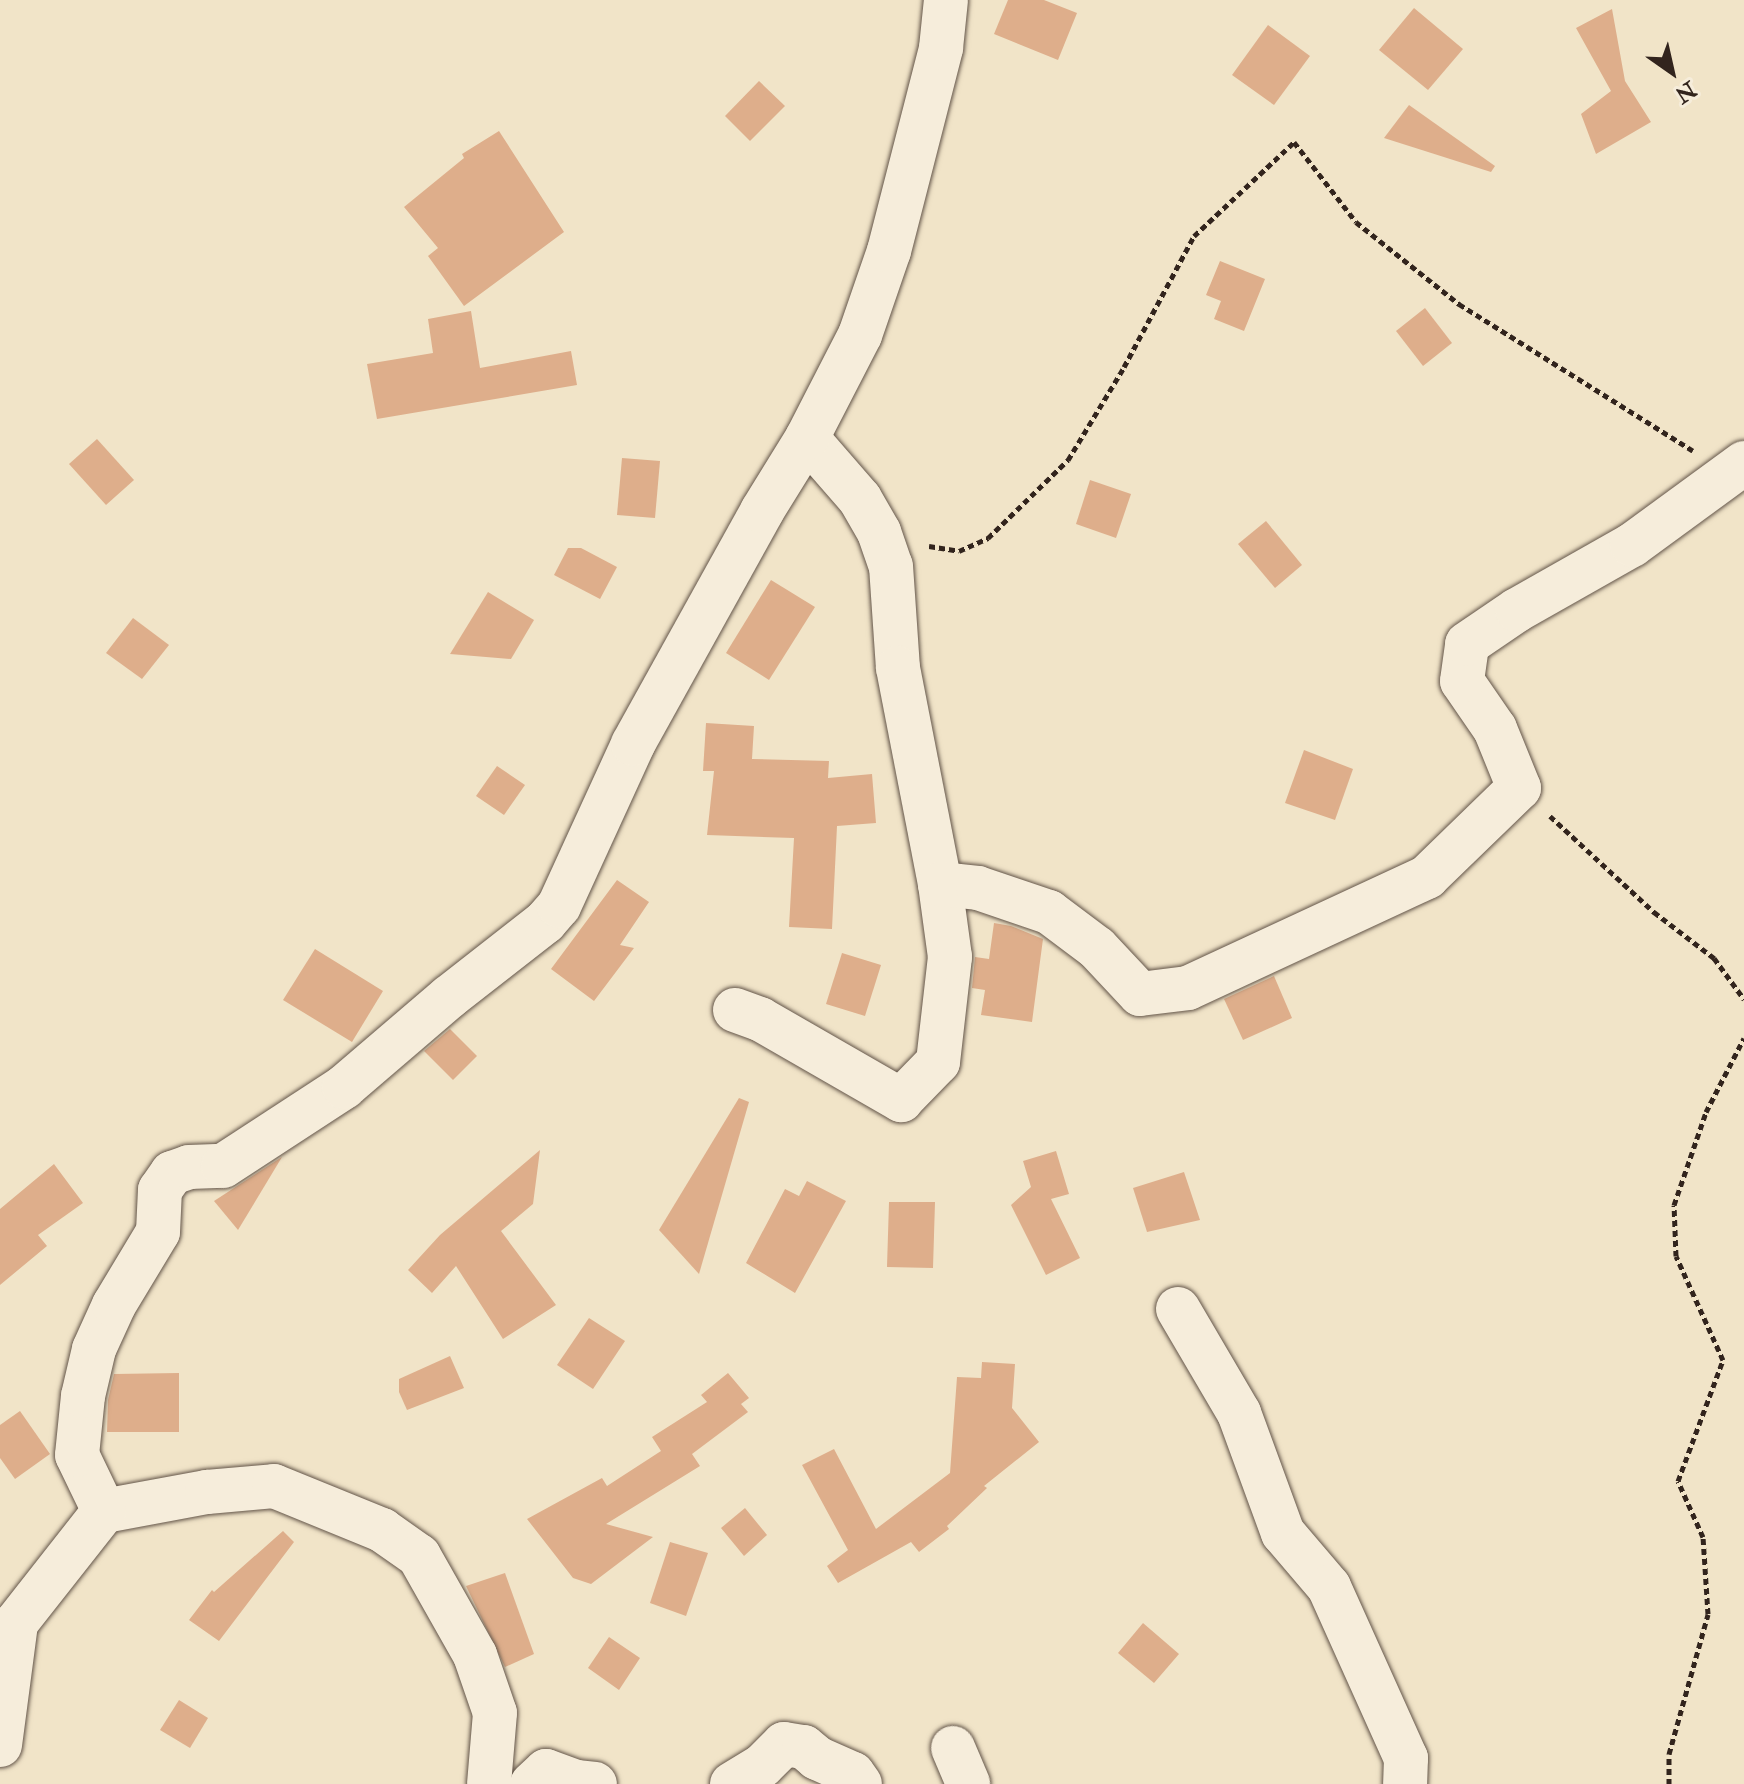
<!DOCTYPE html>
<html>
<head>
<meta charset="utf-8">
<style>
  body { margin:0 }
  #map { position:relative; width:1744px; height:1784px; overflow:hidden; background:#f1e4c8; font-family:"IM FELL Double Pica",serif }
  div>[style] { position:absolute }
  .building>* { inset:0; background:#deae8b }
  .path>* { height:5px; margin-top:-2.5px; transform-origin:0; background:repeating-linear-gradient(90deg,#32241d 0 6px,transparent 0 10px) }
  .roads { filter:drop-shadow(0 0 2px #625448) drop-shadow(0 0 2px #625448) }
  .minor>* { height:44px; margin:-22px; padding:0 22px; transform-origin:22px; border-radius:22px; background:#f6eddb }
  span { translate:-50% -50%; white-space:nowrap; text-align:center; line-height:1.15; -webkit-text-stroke:6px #f6eddb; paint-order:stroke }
  .north { position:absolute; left:1632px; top:32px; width:80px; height:80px; -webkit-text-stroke:6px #f6eddb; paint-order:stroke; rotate:146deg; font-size:22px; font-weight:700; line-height:32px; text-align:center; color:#32241d }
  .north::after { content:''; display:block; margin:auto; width:28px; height:36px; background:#32241d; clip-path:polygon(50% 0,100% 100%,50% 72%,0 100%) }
</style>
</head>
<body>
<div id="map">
  <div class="building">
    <div style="clip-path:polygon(1008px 0,1044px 0,1077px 13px,1058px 60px,994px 34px)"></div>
    <div style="clip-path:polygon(1414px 8px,1463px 49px,1428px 90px,1379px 50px)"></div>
    <div style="clip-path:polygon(1612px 9px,1625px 81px,1651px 122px,1596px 154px,1581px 114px,1611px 91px,1576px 28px)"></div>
    <div style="clip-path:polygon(1268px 25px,1310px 56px,1274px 105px,1232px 75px)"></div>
    <div style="clip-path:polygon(759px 81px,785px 106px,750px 141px,725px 116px)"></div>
    <div style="clip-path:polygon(1409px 105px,1495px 166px,1491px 172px,1384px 138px)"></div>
    <div style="clip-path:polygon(499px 131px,564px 232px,464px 306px,428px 256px,438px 248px,404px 207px,464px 158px,462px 154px)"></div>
    <div style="clip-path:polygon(1220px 261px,1265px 279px,1244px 331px,1214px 319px,1221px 301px,1206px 295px)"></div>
    <div style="clip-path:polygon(1425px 308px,1452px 343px,1423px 366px,1396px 331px)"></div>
    <div style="clip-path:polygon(471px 311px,480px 368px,571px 351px,577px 385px,377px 419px,367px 364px,433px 353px,428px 319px)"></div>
    <div style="clip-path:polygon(97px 439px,134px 480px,106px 505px,69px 464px)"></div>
    <div style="clip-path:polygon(622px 458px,660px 461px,655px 518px,617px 515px)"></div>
    <div style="clip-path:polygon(1090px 480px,1131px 494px,1116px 538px,1076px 524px)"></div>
    <div style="clip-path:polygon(1266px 521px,1302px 565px,1275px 588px,1238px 544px)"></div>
    <div style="clip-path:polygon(568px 548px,581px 548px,617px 567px,600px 599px,554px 575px)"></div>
    <div style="clip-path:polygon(771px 580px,815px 607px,769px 680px,726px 653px)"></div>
    <div style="clip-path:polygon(488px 592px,534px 620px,511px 659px,450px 654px)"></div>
    <div style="clip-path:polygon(133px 618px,169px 645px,142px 679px,106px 653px)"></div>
    <div style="clip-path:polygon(706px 723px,754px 726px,752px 759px,829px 761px,828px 778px,872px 774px,876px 823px,837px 826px,832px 929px,789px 927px,794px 838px,707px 835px,714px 771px,703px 771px)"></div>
    <div style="clip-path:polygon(1304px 750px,1353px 769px,1335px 820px,1285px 803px)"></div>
    <div style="clip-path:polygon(497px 766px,525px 785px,504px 815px,476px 796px)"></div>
    <div style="clip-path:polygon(617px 880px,649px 902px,620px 945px,634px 948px,594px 1001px,551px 969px)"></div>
    <div style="clip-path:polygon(994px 923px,1011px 926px,1043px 939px,1032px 1022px,981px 1015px,985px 990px,972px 988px,975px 957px,989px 959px)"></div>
    <div style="clip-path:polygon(315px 949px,383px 991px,352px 1042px,283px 1000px)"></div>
    <div style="clip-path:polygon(842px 953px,881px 965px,865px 1016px,826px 1004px)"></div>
    <div style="clip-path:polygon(1274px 976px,1292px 1018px,1243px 1040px,1224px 999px)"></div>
    <div style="clip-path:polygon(450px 1029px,477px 1056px,453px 1080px,424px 1051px)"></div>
    <div style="clip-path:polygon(739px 1098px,749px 1102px,699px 1274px,659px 1230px)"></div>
    <div style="clip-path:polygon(540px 1150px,533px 1204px,501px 1231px,556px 1305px,503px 1339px,456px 1266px,432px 1293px,408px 1270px,440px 1235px)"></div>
    <div style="clip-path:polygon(1056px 1151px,1069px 1194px,1051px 1199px,1080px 1258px,1046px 1275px,1011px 1205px,1031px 1187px,1023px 1161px)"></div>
    <div style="clip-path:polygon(282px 1157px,238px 1230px,214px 1201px)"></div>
    <div style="clip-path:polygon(54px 1164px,83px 1203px,38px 1235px,47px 1246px,0 1285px,0 1209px)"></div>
    <div style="clip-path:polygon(1184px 1172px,1200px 1220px,1147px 1232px,1133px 1188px)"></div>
    <div style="clip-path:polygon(807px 1181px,846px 1201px,795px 1293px,746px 1263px,785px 1189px,799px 1196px)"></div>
    <div style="clip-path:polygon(889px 1202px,935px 1202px,933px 1268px,887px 1267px)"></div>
    <div style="clip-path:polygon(589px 1318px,625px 1341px,593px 1389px,557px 1365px)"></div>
    <div style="clip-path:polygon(450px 1356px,464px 1388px,407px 1410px,399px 1392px,399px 1379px)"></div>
    <div style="clip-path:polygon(982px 1362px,1015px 1364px,1012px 1408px,1039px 1442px,984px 1486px,987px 1488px,947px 1526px,949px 1529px,919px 1552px,911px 1542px,838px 1583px,827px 1566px,848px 1550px,802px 1465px,834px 1449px,876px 1529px,950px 1473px,957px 1377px,981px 1378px)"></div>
    <div style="clip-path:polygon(179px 1373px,179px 1432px,107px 1432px,108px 1400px,114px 1374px)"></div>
    <div style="clip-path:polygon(728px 1373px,749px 1398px,741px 1404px,748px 1412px,692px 1454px,700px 1466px,606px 1524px,653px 1537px,591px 1584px,573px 1578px,527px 1519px,602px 1478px,607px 1486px,661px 1451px,652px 1437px,707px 1402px,701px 1395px)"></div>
    <div style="clip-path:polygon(20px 1411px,50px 1454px,15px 1479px,0 1458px,0 1425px)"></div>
    <div style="clip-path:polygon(745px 1508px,767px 1535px,744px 1556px,721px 1528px)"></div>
    <div style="clip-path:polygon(283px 1531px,294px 1542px,219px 1641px,189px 1620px,212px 1590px,214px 1592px)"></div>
    <div style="clip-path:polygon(670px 1542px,708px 1553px,686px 1616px,650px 1603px)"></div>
    <div style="clip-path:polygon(505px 1573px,534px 1654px,505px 1667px,466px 1586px)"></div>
    <div style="clip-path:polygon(1143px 1623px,1179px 1654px,1154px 1683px,1118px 1653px)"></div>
    <div style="clip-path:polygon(609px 1637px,640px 1658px,619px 1690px,588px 1668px)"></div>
    <div style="clip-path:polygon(179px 1700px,208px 1718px,190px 1748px,160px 1730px)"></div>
  </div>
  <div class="path">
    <div style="left:929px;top:546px;width:30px;rotate:9deg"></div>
    <div style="left:959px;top:551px;width:32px;rotate:-24deg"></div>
    <div style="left:988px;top:538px;width:112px;rotate:-44.3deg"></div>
    <div style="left:1068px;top:460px;width:109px;rotate:-58.9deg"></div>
    <div style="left:1124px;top:367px;width:149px;rotate:-61.9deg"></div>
    <div style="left:1194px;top:236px;width:137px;rotate:-43.2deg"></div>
    <div style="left:1294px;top:142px;width:101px;rotate:52.2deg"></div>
    <div style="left:1356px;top:222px;width:132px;rotate:38.5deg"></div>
    <div style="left:1459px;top:304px;width:276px;rotate:32.1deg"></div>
    <div style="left:1550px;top:816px;width:142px;rotate:42.7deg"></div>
    <div style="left:1654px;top:912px;width:76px;rotate:37.5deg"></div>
    <div style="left:1714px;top:958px;width:51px;rotate:53.8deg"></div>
    <div style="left:1669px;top:1784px;width:30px;rotate:-90deg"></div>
    <div style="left:1669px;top:1754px;width:145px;rotate:-74.4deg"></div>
    <div style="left:1708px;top:1614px;width:77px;rotate:-93.7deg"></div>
    <div style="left:1703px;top:1537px;width:61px;rotate:-114.1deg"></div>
    <div style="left:1678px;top:1481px;width:129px;rotate:-69.6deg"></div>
    <div style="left:1723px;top:1360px;width:114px;rotate:-114.3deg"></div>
    <div style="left:1676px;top:1256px;width:51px;rotate:-92.2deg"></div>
    <div style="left:1674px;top:1205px;width:98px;rotate:-71deg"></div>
    <div style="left:1706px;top:1112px;width:83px;rotate:-62.8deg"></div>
  </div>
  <div class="roads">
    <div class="minor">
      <div style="left:807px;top:438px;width:81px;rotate:49deg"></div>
      <div style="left:860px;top:499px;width:38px;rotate:60deg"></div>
      <div style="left:879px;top:532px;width:36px;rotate:71deg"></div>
      <div style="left:891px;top:566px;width:102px;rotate:86.1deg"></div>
      <div style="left:898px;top:668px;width:220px;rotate:79deg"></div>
      <div style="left:735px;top:1010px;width:27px;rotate:20deg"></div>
      <div style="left:760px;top:1019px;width:163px;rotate:29.9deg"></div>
      <div style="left:901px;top:1100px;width:53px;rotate:-45.8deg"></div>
      <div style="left:938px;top:1062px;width:106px;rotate:-83.5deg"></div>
      <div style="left:950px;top:957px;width:74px;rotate:-97.8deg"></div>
      <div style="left:940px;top:884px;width:38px;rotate:6deg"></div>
      <div style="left:978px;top:888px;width:75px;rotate:18.7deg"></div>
      <div style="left:1049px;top:912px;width:60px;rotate:36.9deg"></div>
      <div style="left:1097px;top:948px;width:63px;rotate:46.9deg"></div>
      <div style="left:1140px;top:994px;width:48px;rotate:-7.1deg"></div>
      <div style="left:1188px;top:988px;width:264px;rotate:-24.9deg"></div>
      <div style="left:1427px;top:877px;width:128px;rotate:-44.1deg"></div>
      <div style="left:1519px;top:788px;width:64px;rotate:-112.1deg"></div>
      <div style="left:1495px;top:729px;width:58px;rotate:-124.5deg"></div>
      <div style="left:1462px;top:681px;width:37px;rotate:-82deg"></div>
      <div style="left:1467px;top:644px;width:60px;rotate:-34.2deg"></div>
      <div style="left:1517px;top:610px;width:132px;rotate:-29.5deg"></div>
      <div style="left:1632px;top:545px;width:139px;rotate:-36.2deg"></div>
      <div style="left:1178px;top:1309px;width:121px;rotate:59.6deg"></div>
      <div style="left:1239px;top:1413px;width:128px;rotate:69.9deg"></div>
      <div style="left:1283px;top:1533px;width:71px;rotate:49.6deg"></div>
      <div style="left:1329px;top:1587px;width:188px;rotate:65.8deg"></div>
      <div style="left:1406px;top:1758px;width:26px;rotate:92deg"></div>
      <div style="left:104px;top:1511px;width:105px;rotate:-10.5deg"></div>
      <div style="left:207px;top:1492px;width:67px;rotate:-5.1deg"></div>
      <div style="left:274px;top:1486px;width:117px;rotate:22.2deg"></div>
      <div style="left:382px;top:1530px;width:45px;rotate:35.1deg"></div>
      <div style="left:419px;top:1556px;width:114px;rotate:60.5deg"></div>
      <div style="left:475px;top:1655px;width:61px;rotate:71deg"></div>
      <div style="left:495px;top:1713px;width:71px;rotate:94.8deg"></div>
      <div style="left:0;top:1745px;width:123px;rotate:-82.5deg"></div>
      <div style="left:16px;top:1623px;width:142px;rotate:-51.8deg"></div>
      <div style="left:104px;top:1511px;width:62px;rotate:-115.7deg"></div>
      <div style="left:77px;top:1455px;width:59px;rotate:-84.2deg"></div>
      <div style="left:83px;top:1396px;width:48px;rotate:-76.8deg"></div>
      <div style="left:94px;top:1349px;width:48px;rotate:-65.6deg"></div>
      <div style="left:114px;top:1305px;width:85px;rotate:-58.9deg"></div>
      <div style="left:158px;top:1232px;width:42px;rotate:-87.3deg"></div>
      <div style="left:160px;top:1190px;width:21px;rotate:-55deg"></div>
      <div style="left:172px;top:1173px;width:18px;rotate:-19deg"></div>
      <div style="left:189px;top:1167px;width:34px;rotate:-2deg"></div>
      <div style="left:223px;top:1166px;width:145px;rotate:-33.1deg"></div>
      <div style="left:344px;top:1087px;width:138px;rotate:-40.6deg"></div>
      <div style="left:449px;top:997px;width:122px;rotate:-38deg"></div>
      <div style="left:545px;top:922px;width:21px;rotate:-49deg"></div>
      <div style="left:559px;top:906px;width:178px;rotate:-65.4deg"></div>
      <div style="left:633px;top:744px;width:266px;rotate:-61deg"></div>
      <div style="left:762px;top:511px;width:86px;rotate:-58.3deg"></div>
      <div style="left:807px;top:438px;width:116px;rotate:-62.8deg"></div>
      <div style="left:860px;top:335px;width:89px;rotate:-71deg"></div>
      <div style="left:889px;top:251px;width:210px;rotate:-75.6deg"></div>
      <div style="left:941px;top:48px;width:48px;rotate:-84.1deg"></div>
      <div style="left:953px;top:1748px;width:39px;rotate:67deg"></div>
      <div style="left:532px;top:1784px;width:19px;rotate:-43deg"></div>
      <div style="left:546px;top:1771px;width:32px;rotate:20deg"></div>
      <div style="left:576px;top:1782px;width:19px;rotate:6deg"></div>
      <div style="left:732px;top:1784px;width:35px;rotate:-31deg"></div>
      <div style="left:762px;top:1766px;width:31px;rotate:-45deg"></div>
      <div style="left:784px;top:1744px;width:20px;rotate:9deg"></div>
      <div style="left:804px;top:1747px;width:17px;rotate:40deg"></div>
      <div style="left:817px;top:1758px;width:39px;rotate:24deg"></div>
      <div style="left:853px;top:1774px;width:12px;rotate:55deg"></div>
    </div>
  </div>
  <div class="north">N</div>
</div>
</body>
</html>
